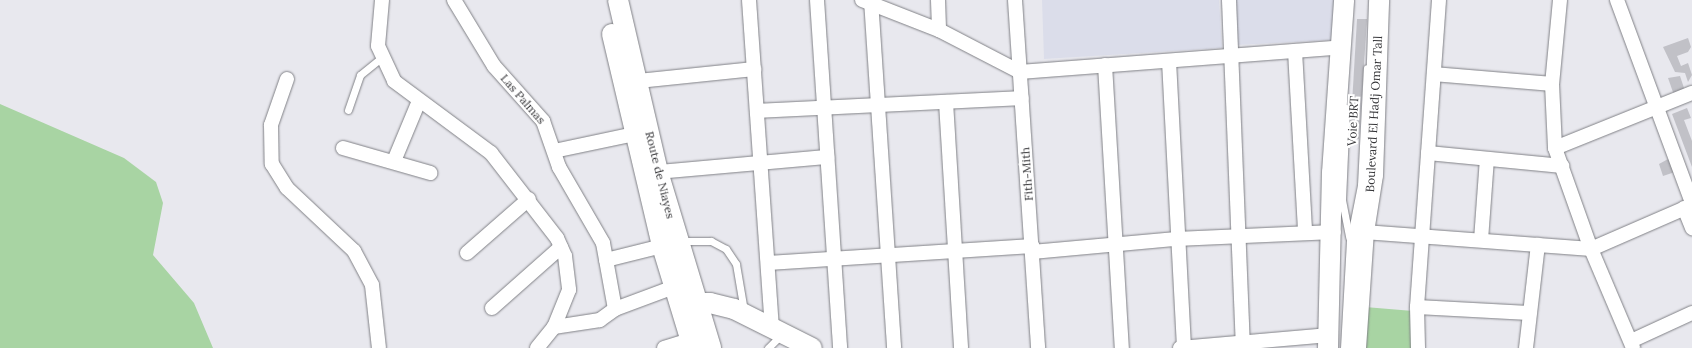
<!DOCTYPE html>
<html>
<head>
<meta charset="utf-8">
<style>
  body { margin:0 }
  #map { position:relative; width:1692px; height:348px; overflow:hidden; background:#e8e8ee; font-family:Lora,serif }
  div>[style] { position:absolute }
  .built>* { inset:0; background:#dbddea }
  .green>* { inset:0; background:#a8d4a3 }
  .building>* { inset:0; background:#c1c1c7 }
  .roads { filter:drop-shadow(0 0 1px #808186) drop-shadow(0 0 1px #808186) }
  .lane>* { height:7px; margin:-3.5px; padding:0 3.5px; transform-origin:3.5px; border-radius:3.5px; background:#fff }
  .street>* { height:14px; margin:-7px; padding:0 7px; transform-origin:7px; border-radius:7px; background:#fff }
  .secondary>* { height:20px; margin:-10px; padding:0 10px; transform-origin:10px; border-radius:10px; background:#fff }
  span { translate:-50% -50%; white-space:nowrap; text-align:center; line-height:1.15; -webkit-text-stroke:4px #fff; paint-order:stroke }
  .street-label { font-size:12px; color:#353538 }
</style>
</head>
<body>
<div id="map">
  <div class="built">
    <div style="clip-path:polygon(1042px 0,1219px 0,1222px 48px,1044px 59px)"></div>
    <div style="clip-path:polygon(1234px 0,1335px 0,1334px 40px,1235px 45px)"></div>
  </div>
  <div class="green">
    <div style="clip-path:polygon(0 104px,124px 158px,156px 182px,163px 203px,153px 255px,194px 303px,213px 348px,0 348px)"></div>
    <div style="clip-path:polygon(1365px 307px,1413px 311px,1414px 348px,1359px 348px)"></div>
  </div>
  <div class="building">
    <div style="clip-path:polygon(1357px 19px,1367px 19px,1359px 139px,1350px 138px)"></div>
    <div style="clip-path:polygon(1688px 38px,1691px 47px,1688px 52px,1677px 56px,1681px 66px,1688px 63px,1692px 75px,1688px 82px,1685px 73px,1675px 72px,1663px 47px)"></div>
    <div style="clip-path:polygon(1680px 76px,1685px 91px,1674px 95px,1668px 78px)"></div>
    <div style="clip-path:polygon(1687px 108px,1691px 118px,1684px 120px,1692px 141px,1692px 167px,1672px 114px)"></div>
    <div style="clip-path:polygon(1670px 158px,1675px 172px,1663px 176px,1659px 164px)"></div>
  </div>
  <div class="roads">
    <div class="lane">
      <div style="left:1346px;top:108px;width:92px;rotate:92.5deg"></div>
      <div style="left:1342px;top:200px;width:38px;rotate:79deg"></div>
      <div style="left:348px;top:110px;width:37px;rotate:-71deg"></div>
      <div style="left:360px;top:75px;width:27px;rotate:-39deg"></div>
      <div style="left:680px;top:241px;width:31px"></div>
      <div style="left:711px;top:241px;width:17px;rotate:28deg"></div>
      <div style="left:726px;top:249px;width:18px;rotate:56deg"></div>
      <div style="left:736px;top:264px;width:48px;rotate:80.3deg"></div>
      <div style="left:768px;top:348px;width:20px;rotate:-45deg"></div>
      <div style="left:1344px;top:348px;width:107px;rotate:-86.8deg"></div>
      <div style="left:1350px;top:241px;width:57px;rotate:-78.9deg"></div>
      <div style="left:1361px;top:185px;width:117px;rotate:-87.1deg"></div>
    </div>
    <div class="street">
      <div style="left:382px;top:0;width:46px;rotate:95deg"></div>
      <div style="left:378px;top:46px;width:38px;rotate:65deg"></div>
      <div style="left:394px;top:81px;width:121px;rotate:36.6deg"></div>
      <div style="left:491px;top:153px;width:108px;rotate:52.2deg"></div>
      <div style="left:557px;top:238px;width:20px;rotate:66deg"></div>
      <div style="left:565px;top:256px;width:34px;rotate:83deg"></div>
      <div style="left:569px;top:290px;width:40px;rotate:112deg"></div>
      <div style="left:554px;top:327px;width:27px;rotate:129deg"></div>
      <div style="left:454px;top:0;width:77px;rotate:58.8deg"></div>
      <div style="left:494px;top:66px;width:74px;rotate:48.3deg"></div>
      <div style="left:543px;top:121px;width:49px;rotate:70.8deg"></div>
      <div style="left:559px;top:167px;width:88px;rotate:59.9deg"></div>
      <div style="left:603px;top:243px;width:67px;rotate:79.7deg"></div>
      <div style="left:615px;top:309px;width:19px;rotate:144deg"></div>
      <div style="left:600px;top:320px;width:47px;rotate:171.3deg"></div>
      <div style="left:749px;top:0;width:327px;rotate:86deg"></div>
      <div style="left:817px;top:0;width:349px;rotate:86.2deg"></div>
      <div style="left:862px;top:0;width:83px;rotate:21.3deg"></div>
      <div style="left:939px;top:30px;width:91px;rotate:27.4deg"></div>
      <div style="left:1020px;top:72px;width:323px;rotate:-4.4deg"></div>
      <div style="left:871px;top:0;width:349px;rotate:86.2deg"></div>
      <div style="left:938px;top:0;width:30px;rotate:88deg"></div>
      <div style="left:1015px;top:0;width:349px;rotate:86.2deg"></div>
      <div style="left:1229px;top:0;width:342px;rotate:87.7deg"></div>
      <div style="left:1560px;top:0;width:84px;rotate:95.4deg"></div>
      <div style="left:1552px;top:84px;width:64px;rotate:87.3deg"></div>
      <div style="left:1555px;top:148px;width:107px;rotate:70.4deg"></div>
      <div style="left:1591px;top:249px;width:108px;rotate:67deg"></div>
      <div style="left:1617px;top:0;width:216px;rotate:69.7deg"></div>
      <div style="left:1295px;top:51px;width:181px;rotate:86.8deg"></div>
      <div style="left:1169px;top:61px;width:287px;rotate:87deg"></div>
      <div style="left:1105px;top:65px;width:284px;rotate:86.6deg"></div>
      <div style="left:1434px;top:74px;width:118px;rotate:4.8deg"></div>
      <div style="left:287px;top:79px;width:49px;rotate:109.2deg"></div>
      <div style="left:271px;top:125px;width:39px;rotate:89deg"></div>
      <div style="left:272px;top:164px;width:28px;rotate:58deg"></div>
      <div style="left:287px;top:188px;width:92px;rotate:43.2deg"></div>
      <div style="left:354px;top:251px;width:38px;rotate:62deg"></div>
      <div style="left:372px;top:285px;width:63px;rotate:83.7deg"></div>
      <div style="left:638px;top:81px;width:117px;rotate:-5.9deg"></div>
      <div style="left:946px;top:102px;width:246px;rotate:86.5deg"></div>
      <div style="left:757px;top:111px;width:265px;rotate:-2.8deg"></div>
      <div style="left:343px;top:148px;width:91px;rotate:16deg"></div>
      <div style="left:1555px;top:148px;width:148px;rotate:-21.9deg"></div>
      <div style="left:554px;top:151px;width:83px;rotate:-11.9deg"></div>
      <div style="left:1428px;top:153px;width:135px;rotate:5.5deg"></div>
      <div style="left:394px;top:161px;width:65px;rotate:-67.4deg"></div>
      <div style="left:658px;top:172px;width:170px;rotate:-5.1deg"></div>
      <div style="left:1684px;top:208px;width:22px;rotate:68deg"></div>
      <div style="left:1364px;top:232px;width:228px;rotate:4.3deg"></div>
      <div style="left:1591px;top:249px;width:110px;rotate:-23.5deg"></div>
      <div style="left:1481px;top:240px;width:81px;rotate:-85.8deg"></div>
      <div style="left:1032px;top:252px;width:145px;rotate:-5.2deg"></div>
      <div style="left:1176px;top:239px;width:158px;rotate:-2.5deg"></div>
      <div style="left:467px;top:253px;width:82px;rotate:-41.1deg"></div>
      <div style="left:606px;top:260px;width:58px;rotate:-14deg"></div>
      <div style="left:768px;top:263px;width:265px;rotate:-3.7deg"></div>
      <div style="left:1417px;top:307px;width:112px;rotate:3.1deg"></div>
      <div style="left:492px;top:308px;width:92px;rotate:-41.5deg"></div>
      <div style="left:615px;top:309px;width:63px;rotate:-20.4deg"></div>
      <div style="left:1631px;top:341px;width:67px;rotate:-24.7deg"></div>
      <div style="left:664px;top:348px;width:28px;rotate:-17deg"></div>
      <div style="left:1180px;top:348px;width:150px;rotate:-5deg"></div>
      <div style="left:1418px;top:348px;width:41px;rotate:-91.4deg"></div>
      <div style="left:1417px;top:307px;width:308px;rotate:-85.9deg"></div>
      <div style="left:1526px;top:348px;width:104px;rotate:-83.4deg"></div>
    </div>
    <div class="secondary">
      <div style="left:618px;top:0;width:177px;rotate:76.9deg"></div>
      <div style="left:658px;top:172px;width:184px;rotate:73.2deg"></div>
      <div style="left:612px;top:34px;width:218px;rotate:76.7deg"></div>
      <div style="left:662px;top:246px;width:107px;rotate:73.1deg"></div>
      <div style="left:684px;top:303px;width:26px"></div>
      <div style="left:710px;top:303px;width:25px;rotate:14deg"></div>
      <div style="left:734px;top:309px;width:87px;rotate:26.6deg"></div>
      <div style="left:1328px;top:348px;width:175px;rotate:-88.7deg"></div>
      <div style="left:1332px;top:173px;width:173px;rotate:-86deg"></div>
      <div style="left:1356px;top:348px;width:116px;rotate:-86.1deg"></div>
      <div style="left:1364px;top:232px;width:58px;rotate:-81deg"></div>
      <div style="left:1373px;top:175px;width:175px;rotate:-88deg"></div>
    </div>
  </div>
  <div class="street-label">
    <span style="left:523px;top:99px;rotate:49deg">Las Palmas</span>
    <span style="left:1374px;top:114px;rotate:-87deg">Boulevard El Hadj Omar Tall</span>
    <span style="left:1353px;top:121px;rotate:-87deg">Voie BRT</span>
    <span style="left:1027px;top:174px;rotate:-94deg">Fith-Mith</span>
    <span style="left:660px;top:175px;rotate:76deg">Route de Niayes</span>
  </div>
</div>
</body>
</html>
